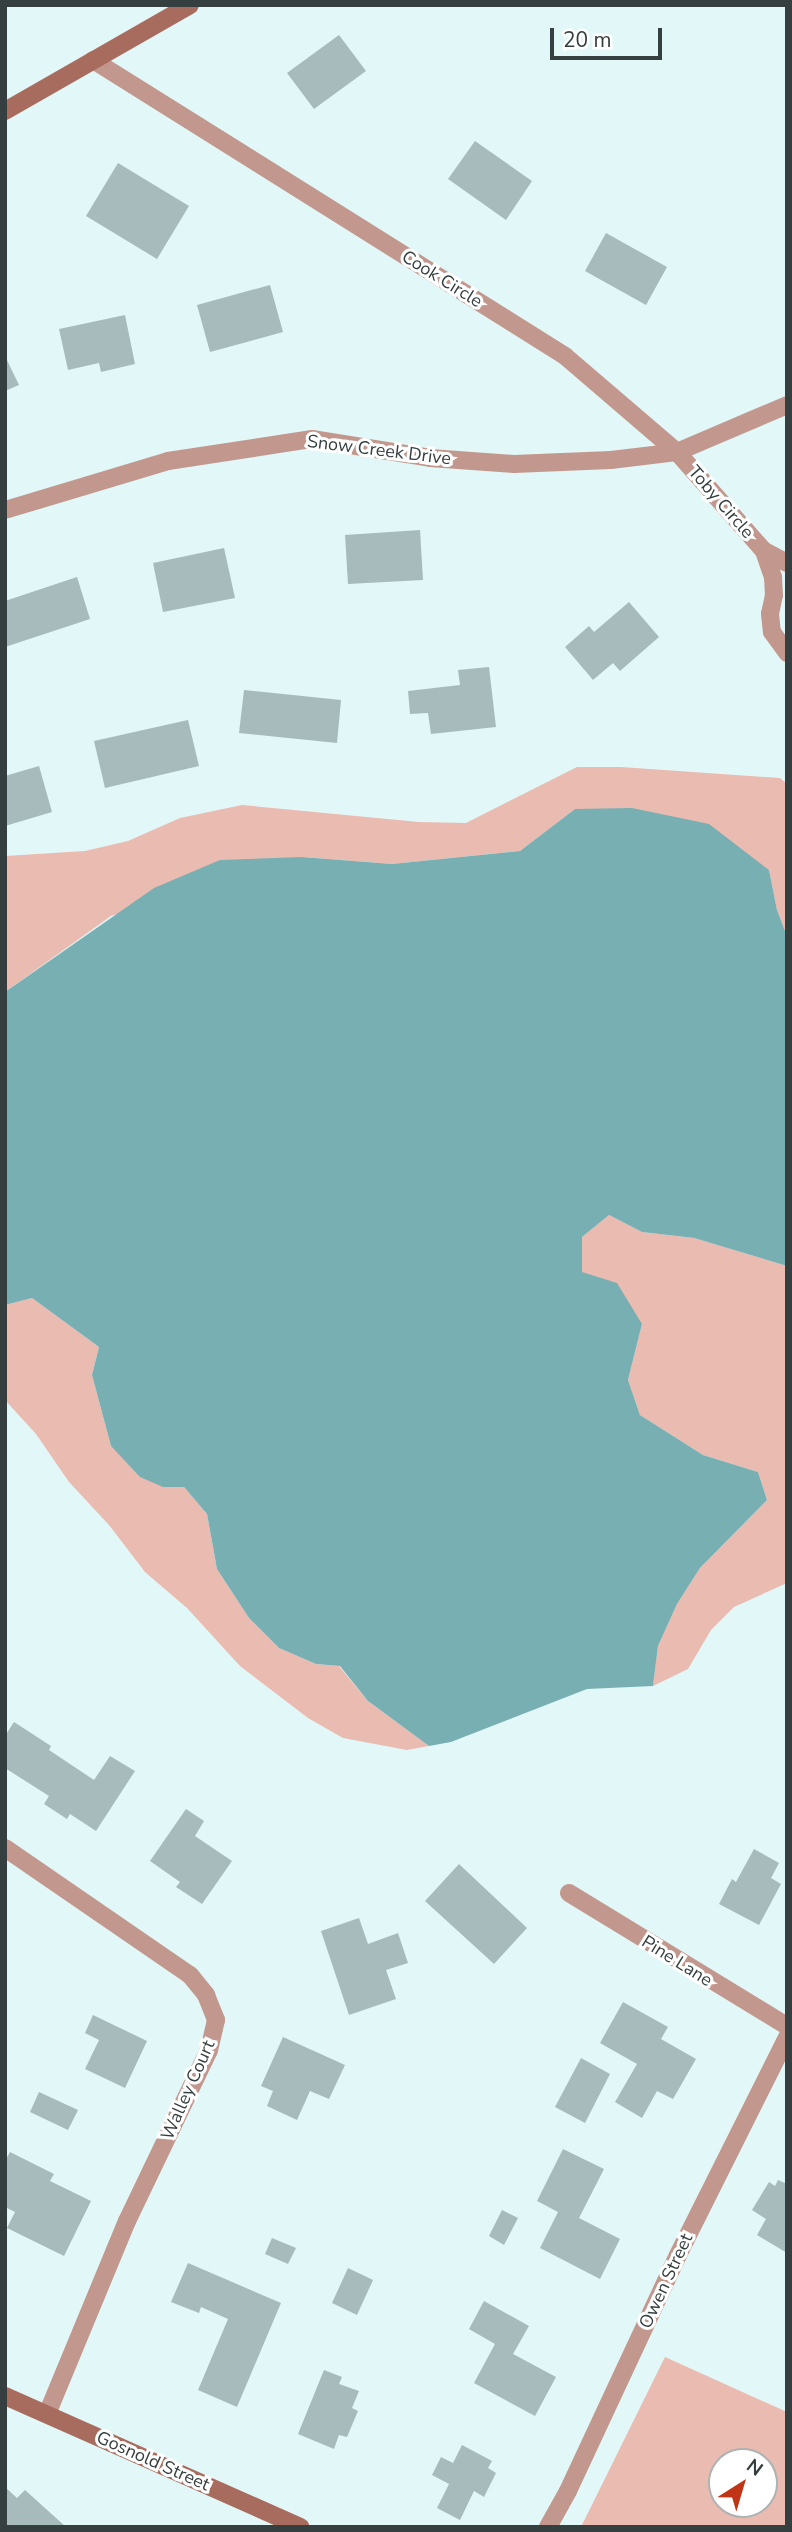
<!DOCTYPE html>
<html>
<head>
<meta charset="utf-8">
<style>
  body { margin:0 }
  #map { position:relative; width:792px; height:2532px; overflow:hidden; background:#e2f7f8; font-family:"Nunito Sans",sans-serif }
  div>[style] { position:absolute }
  .green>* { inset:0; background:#eabbb0 }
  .water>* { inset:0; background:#78afb3 }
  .building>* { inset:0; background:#a7bbbc }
  .street>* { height:18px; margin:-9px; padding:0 9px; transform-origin:9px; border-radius:9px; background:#c2988e }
  .secondary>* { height:18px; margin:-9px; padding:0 9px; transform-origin:9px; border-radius:9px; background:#a86c5e }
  span { translate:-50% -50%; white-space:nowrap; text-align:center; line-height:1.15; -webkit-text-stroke:6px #fff; paint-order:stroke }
  .street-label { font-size:18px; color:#363f3f }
  .frame { position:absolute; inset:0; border:7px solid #363f3f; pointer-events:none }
  .north { position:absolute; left:708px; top:2448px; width:70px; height:70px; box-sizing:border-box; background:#fff; border:2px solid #afb2b2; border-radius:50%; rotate:37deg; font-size:19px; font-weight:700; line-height:28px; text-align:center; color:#363f3f }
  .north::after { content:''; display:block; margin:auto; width:24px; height:32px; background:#bf3515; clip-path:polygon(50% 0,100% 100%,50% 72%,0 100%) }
  .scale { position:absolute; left:550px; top:28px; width:112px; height:32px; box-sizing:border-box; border:4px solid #363f3f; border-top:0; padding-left:9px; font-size:21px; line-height:24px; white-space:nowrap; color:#363f3f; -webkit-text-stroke:5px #fff; paint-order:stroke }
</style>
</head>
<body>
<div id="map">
  <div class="green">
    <div style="clip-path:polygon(577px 767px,621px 767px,780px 778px,787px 784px,787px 936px,777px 910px,769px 870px,575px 809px,520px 851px,392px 864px,302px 857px,111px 916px,5px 992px,5px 856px,85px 851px,128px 841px,180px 818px,242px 805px,419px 822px,466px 823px)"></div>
    <div style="clip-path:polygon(609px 1215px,642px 1232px,694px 1238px,787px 1266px,787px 1583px,734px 1607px,711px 1630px,688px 1669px,653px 1686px,658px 1646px,677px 1604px,700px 1568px,767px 1500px,758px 1472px,703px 1455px,640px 1415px,628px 1380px,642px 1324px,582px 1272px,582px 1237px)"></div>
    <div style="clip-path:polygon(32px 1298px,99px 1347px,92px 1375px,111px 1446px,163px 1487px,184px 1487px,207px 1514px,217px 1569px,249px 1618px,279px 1648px,316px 1664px,339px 1666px,368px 1701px,429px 1746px,407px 1750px,343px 1738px,308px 1718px,240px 1666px,187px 1608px,145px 1572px,109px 1525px,69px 1482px,36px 1434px,5px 1400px,5px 1305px)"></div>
    <div style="clip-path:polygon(evenodd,665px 2357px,787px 2412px,787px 2527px,581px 2527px,665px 2357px,722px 2462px,764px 2462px,764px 2504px,722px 2504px,722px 2462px)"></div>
  </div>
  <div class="water">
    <div style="clip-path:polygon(632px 808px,709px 824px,769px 870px,777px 910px,787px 936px,787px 1266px,694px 1238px,642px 1232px,609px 1215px,582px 1237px,582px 1272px,617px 1283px,642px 1324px,628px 1380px,640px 1415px,703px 1455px,758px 1472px,767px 1500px,700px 1568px,677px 1604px,658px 1646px,653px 1686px,587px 1689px,451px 1742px,429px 1746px,368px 1701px,340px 1666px,316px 1664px,279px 1648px,249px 1618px,217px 1569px,207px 1514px,184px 1487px,163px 1487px,140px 1477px,111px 1446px,92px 1375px,99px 1347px,32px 1298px,5px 1305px,5px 992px,154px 888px,220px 860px,302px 857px,392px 864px,520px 851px,575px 809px)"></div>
  </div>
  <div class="building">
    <div style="clip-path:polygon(339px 35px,366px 71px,314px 109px,287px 73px)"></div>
    <div style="clip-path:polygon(475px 141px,532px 181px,506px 220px,448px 179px)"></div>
    <div style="clip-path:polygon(118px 163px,189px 206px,157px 259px,86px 216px)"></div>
    <div style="clip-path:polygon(606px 233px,667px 267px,646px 305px,585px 271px)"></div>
    <div style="clip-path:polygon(270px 285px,283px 332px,210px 352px,197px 305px)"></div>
    <div style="clip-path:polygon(125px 315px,135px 364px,101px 372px,99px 363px,68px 370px,59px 329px)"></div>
    <div style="clip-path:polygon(5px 356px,19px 385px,5px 391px)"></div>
    <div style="clip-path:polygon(420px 530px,423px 580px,348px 584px,345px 535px)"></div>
    <div style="clip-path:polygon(224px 548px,235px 598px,163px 612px,153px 563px)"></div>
    <div style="clip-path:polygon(77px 577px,90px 619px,5px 647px,5px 601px)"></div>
    <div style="clip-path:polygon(629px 602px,659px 637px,620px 671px,613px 663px,593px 680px,565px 647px,589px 626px,594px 632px)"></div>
    <div style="clip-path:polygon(489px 667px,496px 727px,431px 734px,428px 713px,410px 714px,408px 691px,460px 685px,458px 670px)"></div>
    <div style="clip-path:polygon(244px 690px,341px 700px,337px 743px,239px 733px)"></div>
    <div style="clip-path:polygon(188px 720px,199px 766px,105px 788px,94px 741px)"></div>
    <div style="clip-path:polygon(39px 766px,52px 812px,5px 826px,5px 776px)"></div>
    <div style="clip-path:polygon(14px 1722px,51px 1746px,49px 1750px,94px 1780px,110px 1756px,135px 1771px,96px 1831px,70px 1814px,67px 1819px,44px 1804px,49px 1796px,5px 1768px,5px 1736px)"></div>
    <div style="clip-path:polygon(186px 1809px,204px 1821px,195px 1836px,232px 1861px,202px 1904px,176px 1887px,180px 1882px,150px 1861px)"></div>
    <div style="clip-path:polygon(754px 1849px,779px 1863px,771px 1878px,781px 1884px,759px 1925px,719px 1904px,732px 1879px,736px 1882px)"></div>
    <div style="clip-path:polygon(459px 1864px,527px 1928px,494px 1964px,425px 1901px)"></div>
    <div style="clip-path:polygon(359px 1918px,368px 1944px,398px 1933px,408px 1963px,386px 1970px,396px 1999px,349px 2015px,321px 1931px)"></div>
    <div style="clip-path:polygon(623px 2002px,668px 2027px,661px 2039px,696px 2059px,673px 2099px,657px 2091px,642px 2118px,615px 2102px,637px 2064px,600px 2043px)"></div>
    <div style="clip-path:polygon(93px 2015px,147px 2041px,125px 2088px,85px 2069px,99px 2040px,85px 2033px)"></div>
    <div style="clip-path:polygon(283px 2037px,345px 2065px,329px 2099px,310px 2091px,297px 2120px,267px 2106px,273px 2091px,261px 2086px)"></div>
    <div style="clip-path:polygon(581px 2058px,610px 2074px,585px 2123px,555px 2107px)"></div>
    <div style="clip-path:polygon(39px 2092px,78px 2110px,68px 2130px,30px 2112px)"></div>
    <div style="clip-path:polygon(563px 2149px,604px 2169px,579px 2218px,620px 2239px,600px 2279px,540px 2248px,558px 2212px,537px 2201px)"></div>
    <div style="clip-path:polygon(10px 2152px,54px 2174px,50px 2181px,91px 2201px,64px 2256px,7px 2228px,15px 2212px,5px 2207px,5px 2161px)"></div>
    <div style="clip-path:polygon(778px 2180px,787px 2184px,787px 2253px,757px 2235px,766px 2219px,752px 2210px,769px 2182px,775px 2186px)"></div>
    <div style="clip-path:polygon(502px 2210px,518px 2218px,504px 2245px,489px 2236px)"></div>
    <div style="clip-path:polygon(272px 2238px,296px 2248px,288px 2264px,265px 2254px)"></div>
    <div style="clip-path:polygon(188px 2263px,281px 2303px,237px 2407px,198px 2390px,228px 2319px,201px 2307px,199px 2313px,171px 2302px)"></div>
    <div style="clip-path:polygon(348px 2268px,373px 2280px,357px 2315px,332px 2303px)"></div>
    <div style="clip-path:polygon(484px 2301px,529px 2326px,513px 2354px,556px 2377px,535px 2416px,474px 2383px,495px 2344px,469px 2329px)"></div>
    <div style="clip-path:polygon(324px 2370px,342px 2377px,339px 2384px,359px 2391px,352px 2408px,358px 2411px,347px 2437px,339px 2435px,334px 2449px,298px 2434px)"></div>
    <div style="clip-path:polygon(462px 2445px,492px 2461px,488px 2468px,496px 2473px,484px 2497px,474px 2491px,460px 2520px,437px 2508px,449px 2484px,432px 2475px,441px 2457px,453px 2463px)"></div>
    <div style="clip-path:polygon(5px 2487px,17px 2498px,25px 2490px,66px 2527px,5px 2527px)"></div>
  </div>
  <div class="street">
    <div style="left:93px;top:60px;width:557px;rotate:32.09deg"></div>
    <div style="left:565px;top:356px;width:148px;rotate:40.6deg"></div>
    <div style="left:677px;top:452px;width:132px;rotate:48.7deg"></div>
    <div style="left:5px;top:510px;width:170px;rotate:-16.7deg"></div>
    <div style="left:168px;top:461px;width:146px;rotate:-8.7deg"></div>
    <div style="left:312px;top:439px;width:120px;rotate:9.1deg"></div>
    <div style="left:430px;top:458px;width:84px;rotate:4.1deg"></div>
    <div style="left:514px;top:464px;width:97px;rotate:-2.4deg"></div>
    <div style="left:611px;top:460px;width:66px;rotate:-6.9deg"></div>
    <div style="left:677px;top:452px;width:120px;rotate:-23.1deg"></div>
    <div style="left:787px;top:563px;width:26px;rotate:-152deg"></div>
    <div style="left:764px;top:551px;width:28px;rotate:71deg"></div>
    <div style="left:773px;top:577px;width:18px;rotate:87deg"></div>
    <div style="left:774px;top:595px;width:19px;rotate:102deg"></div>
    <div style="left:770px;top:614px;width:18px;rotate:84deg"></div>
    <div style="left:772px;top:632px;width:26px;rotate:54deg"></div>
    <div style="left:5px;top:1848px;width:224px;rotate:34.5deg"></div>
    <div style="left:190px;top:1975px;width:26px;rotate:51deg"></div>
    <div style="left:206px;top:1995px;width:27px;rotate:68deg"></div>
    <div style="left:216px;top:2020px;width:31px;rotate:103deg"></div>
    <div style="left:209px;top:2050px;width:190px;rotate:115.6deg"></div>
    <div style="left:127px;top:2221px;width:209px;rotate:112.5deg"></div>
    <div style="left:569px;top:1893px;width:255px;rotate:31.4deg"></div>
    <div style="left:548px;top:2527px;width:41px;rotate:-60.9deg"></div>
    <div style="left:568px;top:2491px;width:260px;rotate:-65deg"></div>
    <div style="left:678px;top:2255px;width:244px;rotate:-63.4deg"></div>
  </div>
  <div class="secondary">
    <div style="left:5px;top:111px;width:213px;rotate:-29.8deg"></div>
    <div style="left:5px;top:2396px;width:323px;rotate:23.9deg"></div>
  </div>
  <div class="street-label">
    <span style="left:442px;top:279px;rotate:32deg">Cook Circle</span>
    <span style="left:379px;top:450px;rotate:7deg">Snow Creek Drive</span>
    <span style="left:721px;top:502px;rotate:49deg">Toby Circle</span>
    <span style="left:677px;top:1961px;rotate:32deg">Pine Lane</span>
    <span style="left:188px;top:2090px;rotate:-66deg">Walley Court</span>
    <span style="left:666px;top:2281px;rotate:-65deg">Owen Street</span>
    <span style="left:153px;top:2461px;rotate:24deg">Gosnold Street</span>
  </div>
  <div class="frame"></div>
  <div class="north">N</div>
  <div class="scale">20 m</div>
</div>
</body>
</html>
